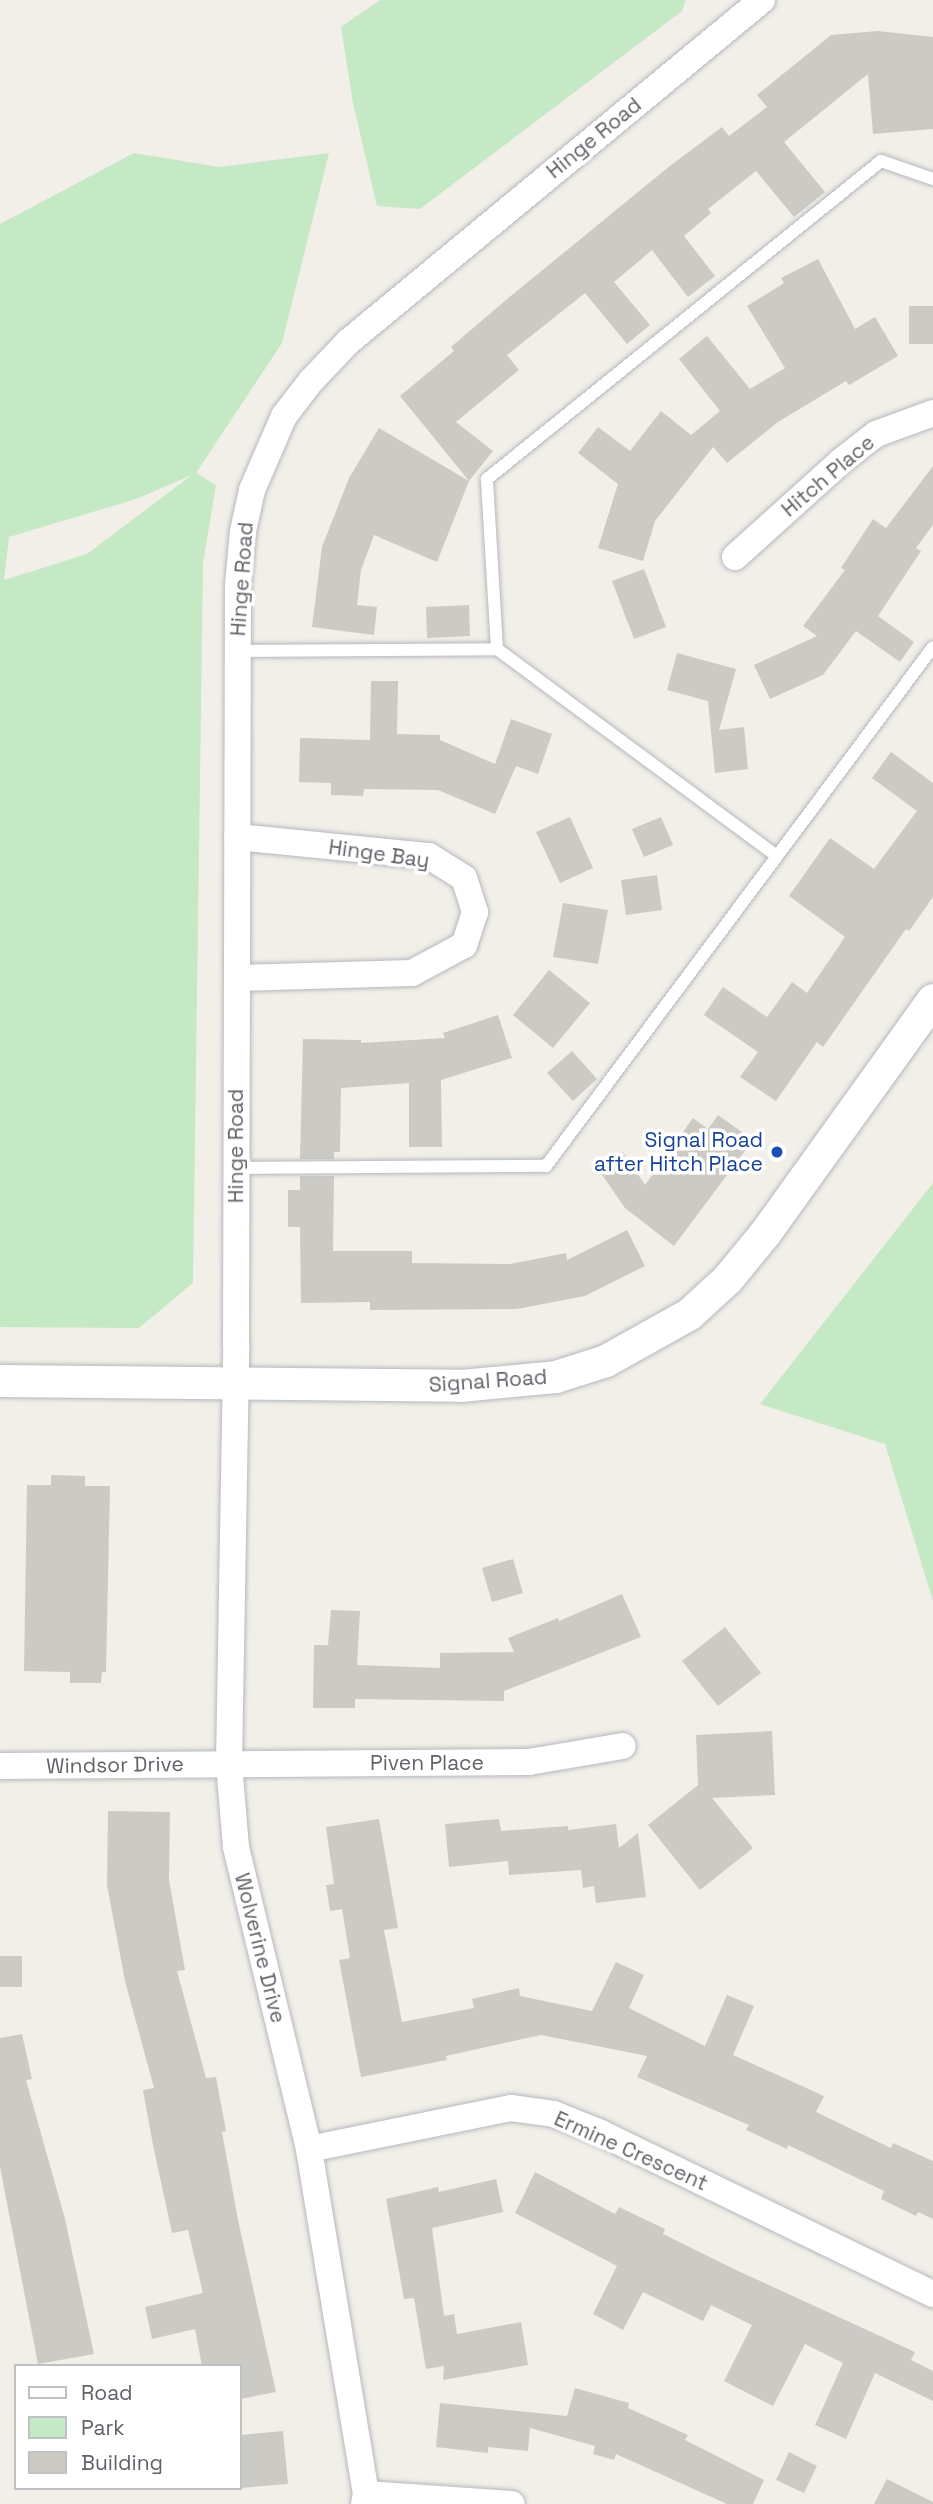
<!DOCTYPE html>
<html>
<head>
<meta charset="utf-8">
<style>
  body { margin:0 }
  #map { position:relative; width:933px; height:2504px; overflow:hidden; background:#f1efe8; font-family:"Space Grotesk",sans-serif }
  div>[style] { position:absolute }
  .green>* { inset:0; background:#c5e8c5 }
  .building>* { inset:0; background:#cccac5 }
  .roads { filter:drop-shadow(0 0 2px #b5b8bc) drop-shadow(0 0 2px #b5b8bc) }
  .service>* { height:12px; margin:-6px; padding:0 6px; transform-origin:6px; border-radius:6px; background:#fff }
  .minor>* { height:26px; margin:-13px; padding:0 13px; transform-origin:13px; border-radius:13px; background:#fff }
  .tertiary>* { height:32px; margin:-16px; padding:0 16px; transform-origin:16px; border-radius:16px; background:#fff }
  .dots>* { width:19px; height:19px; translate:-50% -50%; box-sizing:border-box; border:4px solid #fff; border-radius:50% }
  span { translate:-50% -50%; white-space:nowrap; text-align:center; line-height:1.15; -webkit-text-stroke:7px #fff; paint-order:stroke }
  .street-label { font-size:21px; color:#5f6368 }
  .transit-label { font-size:21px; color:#164399 }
  .right { translate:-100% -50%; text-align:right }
  .legend { position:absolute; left:14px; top:2364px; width:228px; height:126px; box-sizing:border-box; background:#fff; border:2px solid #bfc1c3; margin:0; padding:9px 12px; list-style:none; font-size:21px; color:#5f6368 }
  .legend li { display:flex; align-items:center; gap:14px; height:35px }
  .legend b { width:35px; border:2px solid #bfc1c3 }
</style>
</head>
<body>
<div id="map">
  <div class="green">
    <div style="clip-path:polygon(380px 0,686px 0,682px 11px,420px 209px,377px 206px,353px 103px,341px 27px)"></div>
    <div style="clip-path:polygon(evenodd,134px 153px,219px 167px,329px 153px,282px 343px,196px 473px,216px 485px,203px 563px,193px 1283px,139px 1328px,0 1327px,0 224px,134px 153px,192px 475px,87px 554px,4px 580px,9px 537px,136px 499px,192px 475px)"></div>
    <div style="clip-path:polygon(933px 1183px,933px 1601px,885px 1444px,760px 1404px)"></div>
  </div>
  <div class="building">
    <div style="clip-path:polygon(878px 31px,933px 37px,933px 129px,873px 134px,868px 74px,784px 142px,825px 192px,794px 217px,756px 171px,708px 209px,711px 213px,684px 236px,715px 276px,688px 297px,652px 250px,614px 282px,650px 325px,627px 344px,585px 293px,507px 355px,519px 370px,456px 422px,493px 451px,469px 481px,400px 396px,454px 351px,451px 347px,506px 300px,671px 165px,722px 127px,729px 136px,767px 107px,757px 95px,831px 35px)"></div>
    <div style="clip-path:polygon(818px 259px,855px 329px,875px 317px,898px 356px,849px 385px,846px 381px,778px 422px,727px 463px,713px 447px,655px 521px,643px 561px,598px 548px,618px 484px,578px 453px,598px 427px,630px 451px,661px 411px,691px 435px,720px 411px,679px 359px,707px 336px,750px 389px,785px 368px,747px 306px,784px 283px,781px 278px)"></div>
    <div style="clip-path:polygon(909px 306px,933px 306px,933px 344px,909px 344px)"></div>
    <div style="clip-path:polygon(379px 428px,469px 481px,437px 562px,374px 535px,361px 570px,357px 605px,377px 607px,374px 635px,312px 627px,322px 547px,349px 478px)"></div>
    <div style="clip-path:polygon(933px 466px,933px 525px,916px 548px,921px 551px,878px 616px,914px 642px,900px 662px,856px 631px,823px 675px,770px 699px,754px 665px,817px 636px,803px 626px,845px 570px,841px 568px,873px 519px,886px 528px)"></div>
    <div style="clip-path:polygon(644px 569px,666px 627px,634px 639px,612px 581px)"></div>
    <div style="clip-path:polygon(469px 605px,470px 636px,427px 638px,426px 607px)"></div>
    <div style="clip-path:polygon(677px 653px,736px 669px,719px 730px,744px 727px,748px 769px,715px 773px,708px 701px,667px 690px)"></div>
    <div style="clip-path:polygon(371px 681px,398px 681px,397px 734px,440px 735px,440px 740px,495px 764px,511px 719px,552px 734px,538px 774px,516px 766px,495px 814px,438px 790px,364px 789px,363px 796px,331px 795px,331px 783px,299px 782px,300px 738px,370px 740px)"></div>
    <div style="clip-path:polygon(891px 752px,933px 783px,933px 897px,909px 931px,906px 929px,823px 1047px,817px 1042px,776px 1101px,740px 1077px,758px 1052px,704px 1015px,723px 987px,767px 1017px,792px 982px,807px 993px,845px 937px,789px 896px,830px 838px,874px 869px,917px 811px,872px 778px)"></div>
    <div style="clip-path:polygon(570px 817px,593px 868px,560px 883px,536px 832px)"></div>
    <div style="clip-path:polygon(661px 817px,673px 845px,644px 857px,632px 829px)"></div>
    <div style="clip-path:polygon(657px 875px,662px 910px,626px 915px,621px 880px)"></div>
    <div style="clip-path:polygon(563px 903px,608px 910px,598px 964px,553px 957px)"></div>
    <div style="clip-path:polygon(549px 970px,590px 1003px,553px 1048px,513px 1015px)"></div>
    <div style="clip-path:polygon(498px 1015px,512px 1058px,441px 1080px,442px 1147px,409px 1147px,409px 1083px,341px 1088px,340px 1152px,334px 1152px,334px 1159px,300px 1159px,303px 1039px,361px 1040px,361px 1043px,445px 1038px,443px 1033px)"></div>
    <div style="clip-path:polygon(572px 1051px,597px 1079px,573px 1101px,547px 1073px)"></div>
    <div style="clip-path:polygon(718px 1115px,753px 1140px,674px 1246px,625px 1208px,598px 1169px,623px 1152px,645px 1185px,693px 1118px,708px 1129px)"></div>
    <div style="clip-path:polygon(300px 1176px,334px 1176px,333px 1251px,412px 1251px,412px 1263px,510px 1264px,566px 1253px,567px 1260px,627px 1230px,645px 1266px,585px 1296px,517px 1309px,370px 1310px,370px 1302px,301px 1303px,300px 1227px,288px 1227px,288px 1190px,300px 1190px)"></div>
    <div style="clip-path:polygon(51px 1475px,85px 1476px,85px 1486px,110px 1486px,106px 1672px,102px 1672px,101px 1683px,70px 1683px,70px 1672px,24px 1671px,27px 1485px,51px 1485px)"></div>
    <div style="clip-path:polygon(513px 1559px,523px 1593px,492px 1602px,482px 1568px)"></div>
    <div style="clip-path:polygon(622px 1594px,641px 1637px,504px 1691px,504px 1701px,355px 1699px,355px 1708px,313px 1708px,314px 1645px,328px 1645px,331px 1610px,360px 1611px,357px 1665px,440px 1668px,440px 1653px,514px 1652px,508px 1638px,558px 1618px,559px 1621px)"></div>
    <div style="clip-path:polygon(725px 1627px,761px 1673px,718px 1706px,682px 1661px)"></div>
    <div style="clip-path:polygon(772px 1731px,775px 1795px,712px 1798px,753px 1848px,700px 1890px,648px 1825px,698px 1785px,696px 1735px)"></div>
    <div style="clip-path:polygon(108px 1811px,170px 1812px,169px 1880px,185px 1970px,177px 1971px,206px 2078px,216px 2077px,226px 2131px,222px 2132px,238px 2220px,276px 2392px,240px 2399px,240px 2366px,202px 2366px,195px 2329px,152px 2339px,145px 2307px,203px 2293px,188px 2230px,172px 2233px,153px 2145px,143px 2090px,154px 2088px,125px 1981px,107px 1885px)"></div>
    <div style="clip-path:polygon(379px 1819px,398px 1928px,384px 1930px,402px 2022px,474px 2008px,472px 1999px,519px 1988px,520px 1996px,592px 2011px,616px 1962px,644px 1975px,629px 2008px,705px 2046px,727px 1995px,754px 2006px,733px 2055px,824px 2096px,816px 2112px,891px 2148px,893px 2143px,933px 2161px,933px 2219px,918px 2212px,916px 2216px,881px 2199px,884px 2191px,788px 2145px,787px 2149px,746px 2130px,749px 2125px,637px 2077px,647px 2056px,541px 2035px,446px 2056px,447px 2060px,361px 2077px,339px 1960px,350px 1958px,342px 1909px,330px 1911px,326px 1885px,334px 1884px,326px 1827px)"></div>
    <div style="clip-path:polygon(499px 1819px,501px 1831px,568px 1826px,568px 1830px,616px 1824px,619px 1848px,638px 1833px,646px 1897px,596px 1903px,594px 1886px,583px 1888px,581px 1870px,509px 1875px,508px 1861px,449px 1867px,445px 1824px)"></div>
    <div style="clip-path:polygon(0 1956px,22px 1956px,22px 1987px,0 1987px)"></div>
    <div style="clip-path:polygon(22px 2034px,32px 2079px,26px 2080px,65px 2219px,94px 2354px,38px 2364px,0 2167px,0 2038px)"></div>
    <div style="clip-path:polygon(535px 2172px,615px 2214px,619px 2207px,665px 2229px,663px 2234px,736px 2270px,915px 2352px,911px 2360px,933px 2371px,933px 2401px,875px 2373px,846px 2439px,815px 2425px,843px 2363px,805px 2344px,773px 2406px,724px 2381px,752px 2325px,711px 2305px,703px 2321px,643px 2292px,623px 2330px,593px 2314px,617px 2266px,515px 2213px)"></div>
    <div style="clip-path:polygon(496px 2179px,503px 2212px,432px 2228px,444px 2316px,454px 2314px,457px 2334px,521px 2322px,528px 2365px,443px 2380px,444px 2366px,426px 2369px,414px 2298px,404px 2299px,386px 2199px,438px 2187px,439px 2192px)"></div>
    <div style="clip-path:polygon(575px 2388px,629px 2403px,628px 2408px,688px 2435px,685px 2440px,764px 2480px,753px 2504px,727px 2504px,616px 2454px,614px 2460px,593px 2454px,595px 2446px,530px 2428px,528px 2451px,488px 2447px,488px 2453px,436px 2447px,440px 2403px,567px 2416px)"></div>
    <div style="clip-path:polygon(283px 2431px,288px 2484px,240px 2488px,240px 2435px)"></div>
    <div style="clip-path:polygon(789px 2452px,817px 2466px,804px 2493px,776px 2480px)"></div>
    <div style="clip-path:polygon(887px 2479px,933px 2502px,933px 2504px,874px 2504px)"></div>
  </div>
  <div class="roads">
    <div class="service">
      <div style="left:497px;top:649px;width:170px;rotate:-93.4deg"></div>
      <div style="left:487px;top:479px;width:506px;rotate:-38.91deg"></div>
      <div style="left:881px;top:161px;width:55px;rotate:19.1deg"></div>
      <div style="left:237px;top:651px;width:260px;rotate:-0.4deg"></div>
      <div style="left:497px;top:649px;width:348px;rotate:36.5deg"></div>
      <div style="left:236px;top:1168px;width:310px;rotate:-0.4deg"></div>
      <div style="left:546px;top:1166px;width:647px;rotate:-53.29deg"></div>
    </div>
    <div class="minor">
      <div style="left:735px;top:557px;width:142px;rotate:-42.1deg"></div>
      <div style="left:840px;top:462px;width:46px;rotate:-37.9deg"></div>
      <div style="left:876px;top:434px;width:61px;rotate:-20.2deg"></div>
      <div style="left:237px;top:837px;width:193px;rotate:5.7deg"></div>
      <div style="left:429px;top:856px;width:41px;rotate:32.2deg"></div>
      <div style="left:464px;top:878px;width:36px;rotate:72deg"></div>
      <div style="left:475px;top:912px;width:35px;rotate:108deg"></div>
      <div style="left:464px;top:945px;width:59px;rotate:151.7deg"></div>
      <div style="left:412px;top:973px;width:175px;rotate:178.4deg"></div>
      <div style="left:0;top:1766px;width:529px;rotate:-0.43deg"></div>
      <div style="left:529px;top:1762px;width:95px;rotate:-9.7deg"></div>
      <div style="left:309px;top:2149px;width:206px;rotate:-11.5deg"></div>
      <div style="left:511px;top:2108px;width:43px;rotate:7.9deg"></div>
      <div style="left:554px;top:2114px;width:51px;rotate:22deg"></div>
      <div style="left:601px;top:2133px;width:369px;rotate:25.9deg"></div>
      <div style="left:366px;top:2494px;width:146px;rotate:3.9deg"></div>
      <div style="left:364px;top:2504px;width:10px;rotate:-79deg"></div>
      <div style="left:366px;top:2494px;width:350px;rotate:-99.4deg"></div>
      <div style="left:309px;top:2149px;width:311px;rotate:-103.6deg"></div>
      <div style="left:236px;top:1847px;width:83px;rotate:-94.8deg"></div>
      <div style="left:229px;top:1764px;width:420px;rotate:-89deg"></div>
      <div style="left:236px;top:1344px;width:759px;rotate:-89.85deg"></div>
      <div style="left:238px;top:585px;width:54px;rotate:-84.7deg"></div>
      <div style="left:243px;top:531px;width:42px;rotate:-77.6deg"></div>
      <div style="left:252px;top:490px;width:81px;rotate:-66.6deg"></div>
      <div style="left:284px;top:416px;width:44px;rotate:-52.4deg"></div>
      <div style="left:311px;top:381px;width:54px;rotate:-46.5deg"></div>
      <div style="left:348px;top:342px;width:537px;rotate:-39.56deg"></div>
    </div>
    <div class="tertiary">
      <div style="left:0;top:1381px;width:461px;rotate:0.6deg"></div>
      <div style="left:461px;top:1386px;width:95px;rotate:-5.4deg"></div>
      <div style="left:556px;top:1377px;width:52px;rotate:-17.7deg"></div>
      <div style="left:606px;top:1361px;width:96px;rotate:-29.2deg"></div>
      <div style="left:690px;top:1314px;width:52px;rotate:-42.6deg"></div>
      <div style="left:728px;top:1279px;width:58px;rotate:-50.6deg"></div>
      <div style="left:765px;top:1234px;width:288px;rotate:-54.3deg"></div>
    </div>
  </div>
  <div class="dots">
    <div style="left:777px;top:1152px;background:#1a4fb4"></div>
  </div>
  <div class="street-label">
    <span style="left:594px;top:138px;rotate:-39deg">Hinge Road</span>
    <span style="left:828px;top:476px;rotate:-40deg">Hitch Place</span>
    <span style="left:242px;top:579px;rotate:-86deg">Hinge Road</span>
    <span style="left:379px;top:854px;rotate:8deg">Hinge Bay</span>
    <span style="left:236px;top:1146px;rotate:-90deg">Hinge Road</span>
    <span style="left:488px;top:1381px;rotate:-4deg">Signal Road</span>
    <span style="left:427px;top:1763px">Piven Place</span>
    <span style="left:115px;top:1765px;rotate:-1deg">Windsor Drive</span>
    <span style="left:260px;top:1948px;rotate:76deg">Wolverine Drive</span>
    <span style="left:631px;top:2151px;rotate:24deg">Ermine Crescent</span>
  </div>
  <div class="transit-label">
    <span class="right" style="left:763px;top:1152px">Signal Road<br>after Hitch Place</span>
  </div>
  <ul class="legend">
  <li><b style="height:9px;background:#fff"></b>Road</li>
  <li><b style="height:19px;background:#c5e8c5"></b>Park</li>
  <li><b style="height:19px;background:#cccac5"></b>Building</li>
  </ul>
</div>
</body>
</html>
